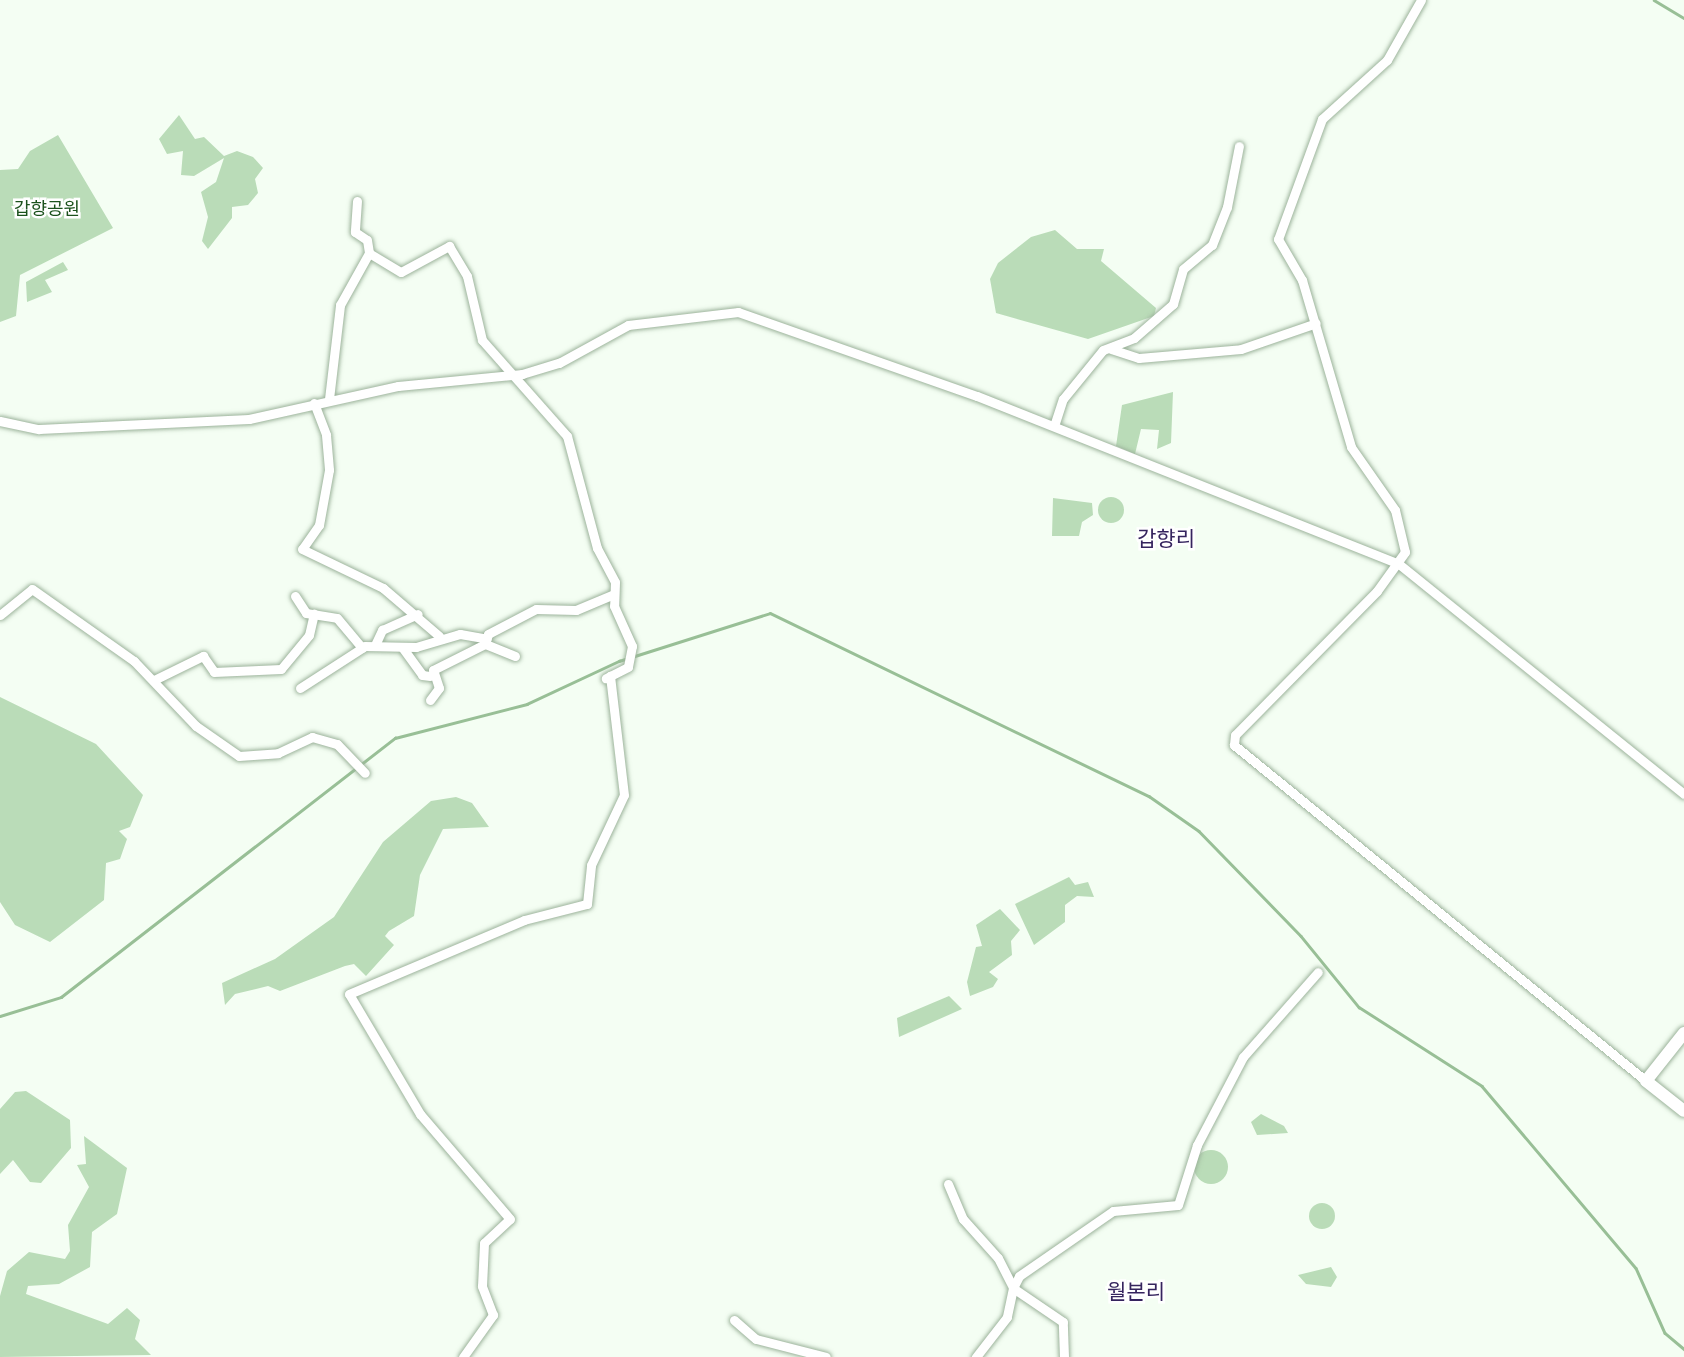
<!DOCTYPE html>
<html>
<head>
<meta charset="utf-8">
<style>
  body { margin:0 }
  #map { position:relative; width:1684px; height:1357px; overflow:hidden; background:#f4fef3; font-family:"PT Sans","Noto Sans KR",sans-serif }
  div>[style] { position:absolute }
  .green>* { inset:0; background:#badcb8 }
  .round { border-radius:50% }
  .stream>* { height:2.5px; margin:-1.25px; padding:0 1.25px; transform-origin:1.25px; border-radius:1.25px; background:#98bf96 }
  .roads { filter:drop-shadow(0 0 2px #9cb39b) drop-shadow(0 0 2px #9cb39b) }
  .street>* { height:9px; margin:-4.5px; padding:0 4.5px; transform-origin:4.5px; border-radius:4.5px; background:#fff }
  .secondary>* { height:12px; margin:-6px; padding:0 6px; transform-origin:6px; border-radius:6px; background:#fff }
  span { translate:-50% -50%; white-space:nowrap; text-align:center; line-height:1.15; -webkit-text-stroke:5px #fff; paint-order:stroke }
  .park-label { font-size:18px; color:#1c521d }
  .quarter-label { font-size:21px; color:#35245e }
</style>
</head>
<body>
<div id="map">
  <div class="green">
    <div style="clip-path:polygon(179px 115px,195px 139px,204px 137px,224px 156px,237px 151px,253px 157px,263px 168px,255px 179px,258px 193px,248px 205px,232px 207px,232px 218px,208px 249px,202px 241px,208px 217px,201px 192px,216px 182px,224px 158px,194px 176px,181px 175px,183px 151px,167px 154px,159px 139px)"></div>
    <div style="clip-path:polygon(58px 135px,113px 228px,20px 275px,16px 316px,0 322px,0 170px,18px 169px,30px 151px)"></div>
    <div style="clip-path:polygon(1055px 230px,1077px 249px,1104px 249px,1101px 261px,1156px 308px,1154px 316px,1088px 339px,996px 313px,990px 279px,998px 263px,1031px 237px)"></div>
    <div style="clip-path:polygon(63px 262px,68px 270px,45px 280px,52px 292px,27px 302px,26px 282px)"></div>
    <div style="clip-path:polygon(1173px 392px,1171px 443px,1157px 449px,1159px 430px,1141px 429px,1135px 454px,1116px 446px,1122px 405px)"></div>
    <div class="round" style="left:1098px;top:497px;width:26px;height:26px"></div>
    <div style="clip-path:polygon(1053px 498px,1092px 503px,1093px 515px,1082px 522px,1079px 536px,1052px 536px)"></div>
    <div style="clip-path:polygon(0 697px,96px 744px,143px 795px,130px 827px,119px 831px,127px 839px,120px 859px,106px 863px,104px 900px,50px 942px,15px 925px,0 902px)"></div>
    <div style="clip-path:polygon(456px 797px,472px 803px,489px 827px,443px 829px,420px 875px,414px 916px,389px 931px,385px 936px,394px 945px,366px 976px,354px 964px,345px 966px,280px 991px,268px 986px,235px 994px,225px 1005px,222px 983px,275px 959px,334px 917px,383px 842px,431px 801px)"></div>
    <div style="clip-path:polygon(1069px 877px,1075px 885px,1088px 882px,1094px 897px,1077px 896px,1065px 905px,1065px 922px,1034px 945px,1015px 904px)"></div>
    <div style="clip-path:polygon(1000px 909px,1020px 930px,1011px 941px,1012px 955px,989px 972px,998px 979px,993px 987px,970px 996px,967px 982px,976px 947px,982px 946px,976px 925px)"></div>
    <div style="clip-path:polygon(949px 996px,962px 1009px,899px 1037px,897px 1018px)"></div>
    <div style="clip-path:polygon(26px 1091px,70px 1120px,71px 1148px,41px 1183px,30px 1182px,13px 1160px,0 1174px,0 1109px,15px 1092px)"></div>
    <div style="clip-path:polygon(1261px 1114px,1284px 1126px,1288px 1133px,1257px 1135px,1251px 1122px)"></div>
    <div style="clip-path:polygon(84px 1136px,127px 1168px,117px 1214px,92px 1232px,90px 1267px,59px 1284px,28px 1286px,26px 1294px,108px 1324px,127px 1308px,140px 1320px,135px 1339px,151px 1355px,0 1357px,0 1296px,7px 1271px,29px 1252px,65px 1259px,70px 1251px,68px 1225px,89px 1187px,77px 1165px,86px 1164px)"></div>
    <div class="round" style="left:1194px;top:1150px;width:34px;height:34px"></div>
    <div class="round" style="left:1309px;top:1203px;width:26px;height:26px"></div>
    <div style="clip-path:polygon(1331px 1267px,1337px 1277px,1331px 1287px,1306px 1284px,1298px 1275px)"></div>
  </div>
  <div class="stream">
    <div style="left:1654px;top:0;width:35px;rotate:31deg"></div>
    <div style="left:0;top:1016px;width:64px;rotate:-17.3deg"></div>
    <div style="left:61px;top:997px;width:423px;rotate:-37.8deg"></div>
    <div style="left:395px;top:738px;width:136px;rotate:-14.4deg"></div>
    <div style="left:527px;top:704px;width:102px;rotate:-25.1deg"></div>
    <div style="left:619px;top:661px;width:158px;rotate:-17.6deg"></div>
    <div style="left:770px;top:613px;width:421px;rotate:25.8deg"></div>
    <div style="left:1149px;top:796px;width:61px;rotate:35deg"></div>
    <div style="left:1199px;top:831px;width:146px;rotate:45.8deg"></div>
    <div style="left:1301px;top:936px;width:92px;rotate:50.8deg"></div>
    <div style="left:1359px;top:1007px;width:146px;rotate:32.7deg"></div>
    <div style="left:1482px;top:1086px;width:238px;rotate:49.8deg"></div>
    <div style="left:1636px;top:1268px;width:71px;rotate:66deg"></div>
    <div style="left:1665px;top:1333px;width:25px;rotate:40deg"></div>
  </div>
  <div class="roads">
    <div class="street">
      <div style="left:1421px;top:0;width:69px;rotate:119.5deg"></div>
      <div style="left:1387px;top:60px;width:88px;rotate:137.8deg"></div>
      <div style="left:1322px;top:119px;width:128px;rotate:110.1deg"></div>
      <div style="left:1278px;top:239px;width:48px;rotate:59.7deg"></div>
      <div style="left:1302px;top:280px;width:174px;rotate:73.6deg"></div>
      <div style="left:1351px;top:447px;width:77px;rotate:55.1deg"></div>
      <div style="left:1395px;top:510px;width:43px;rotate:76.6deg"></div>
      <div style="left:1405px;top:552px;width:48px;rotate:125.7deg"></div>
      <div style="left:1377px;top:591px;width:202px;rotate:134.6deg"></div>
      <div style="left:1235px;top:735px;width:10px;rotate:96deg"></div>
      <div style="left:1234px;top:745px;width:532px;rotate:39.2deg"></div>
      <div style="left:357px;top:201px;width:31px;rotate:94deg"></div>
      <div style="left:355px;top:232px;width:14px;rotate:34deg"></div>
      <div style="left:367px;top:240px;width:13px;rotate:81deg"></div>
      <div style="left:369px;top:253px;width:37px;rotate:31deg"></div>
      <div style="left:401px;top:272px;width:55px;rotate:-28.4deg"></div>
      <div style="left:449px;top:246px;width:35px;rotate:59deg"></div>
      <div style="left:467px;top:276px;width:66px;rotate:76.8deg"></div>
      <div style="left:482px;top:340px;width:128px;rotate:48.5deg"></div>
      <div style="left:567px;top:436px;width:116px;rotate:75deg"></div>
      <div style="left:597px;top:548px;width:38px;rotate:62deg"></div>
      <div style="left:615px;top:582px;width:24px;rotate:92deg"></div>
      <div style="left:614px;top:606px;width:44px;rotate:65.8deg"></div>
      <div style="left:632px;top:646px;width:21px;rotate:101deg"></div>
      <div style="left:628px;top:667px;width:25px;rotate:153deg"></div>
      <div style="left:1111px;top:349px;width:29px;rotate:18deg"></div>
      <div style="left:1139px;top:358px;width:102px;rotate:-5deg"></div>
      <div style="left:1241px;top:349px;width:79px;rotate:-19.1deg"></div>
      <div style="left:329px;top:399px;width:95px;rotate:-83.3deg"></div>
      <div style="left:340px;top:305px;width:60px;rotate:-60.9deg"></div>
      <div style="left:314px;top:403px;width:34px;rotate:69deg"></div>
      <div style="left:326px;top:435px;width:35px;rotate:85deg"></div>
      <div style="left:329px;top:470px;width:56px;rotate:100.3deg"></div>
      <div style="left:319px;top:525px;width:29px;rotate:125deg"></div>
      <div style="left:302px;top:549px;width:90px;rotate:25.7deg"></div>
      <div style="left:383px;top:588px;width:74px;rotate:40.6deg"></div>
      <div style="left:0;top:421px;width:40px;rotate:12deg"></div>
      <div style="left:39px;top:429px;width:210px;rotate:-2.7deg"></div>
      <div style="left:249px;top:419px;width:153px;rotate:-12.5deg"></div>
      <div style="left:398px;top:386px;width:125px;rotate:-5.5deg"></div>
      <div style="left:522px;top:374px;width:39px;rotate:-17deg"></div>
      <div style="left:559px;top:363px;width:79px;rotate:-28.8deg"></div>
      <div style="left:628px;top:325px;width:111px;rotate:-6.7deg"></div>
      <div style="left:738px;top:312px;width:253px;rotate:19.4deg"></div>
      <div style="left:977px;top:396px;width:454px;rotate:21.7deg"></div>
      <div style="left:1399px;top:564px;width:366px;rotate:38.9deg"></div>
      <div style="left:1054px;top:426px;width:28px;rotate:-72deg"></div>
      <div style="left:1063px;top:399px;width:63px;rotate:-50.8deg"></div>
      <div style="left:1103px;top:350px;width:33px;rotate:-21deg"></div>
      <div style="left:1134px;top:338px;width:52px;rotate:-41.1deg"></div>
      <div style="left:1173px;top:304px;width:36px;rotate:-74deg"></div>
      <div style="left:1183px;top:269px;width:38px;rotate:-40deg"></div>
      <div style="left:1212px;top:245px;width:41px;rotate:-68.5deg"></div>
      <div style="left:1227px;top:207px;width:62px;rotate:-78.9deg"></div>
      <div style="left:295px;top:596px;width:20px;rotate:57deg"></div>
      <div style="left:306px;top:613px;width:31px;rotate:9deg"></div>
      <div style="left:337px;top:618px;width:39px;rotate:50deg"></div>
      <div style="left:0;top:615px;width:41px;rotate:-39.1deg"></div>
      <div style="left:32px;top:589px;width:125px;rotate:35.2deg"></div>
      <div style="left:134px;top:661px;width:90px;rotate:46.4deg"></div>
      <div style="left:196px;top:726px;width:52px;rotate:34.9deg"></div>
      <div style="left:239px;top:756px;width:39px;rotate:-4deg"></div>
      <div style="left:278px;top:753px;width:38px;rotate:-25deg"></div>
      <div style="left:312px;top:737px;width:26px;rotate:16deg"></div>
      <div style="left:337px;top:744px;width:40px;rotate:46deg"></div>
      <div style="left:375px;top:645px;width:17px;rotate:-65deg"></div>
      <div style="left:382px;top:630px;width:39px;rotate:-24deg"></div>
      <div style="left:402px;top:647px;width:34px;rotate:54deg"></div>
      <div style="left:422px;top:675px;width:8px;rotate:7deg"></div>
      <div style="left:515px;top:656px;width:32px;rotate:-158deg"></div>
      <div style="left:485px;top:644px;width:10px;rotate:-73deg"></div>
      <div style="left:488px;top:634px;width:54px;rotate:-27.5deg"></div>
      <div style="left:536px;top:609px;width:40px;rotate:1.4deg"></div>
      <div style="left:576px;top:610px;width:41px;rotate:-22.8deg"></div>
      <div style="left:154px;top:680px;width:55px;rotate:-26.1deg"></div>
      <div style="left:203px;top:656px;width:19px;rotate:55deg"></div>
      <div style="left:214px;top:672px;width:67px;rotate:-2.6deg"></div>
      <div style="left:281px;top:669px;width:44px;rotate:-50.5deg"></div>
      <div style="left:309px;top:635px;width:22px;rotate:-77deg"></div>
      <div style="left:300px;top:688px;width:77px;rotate:-32.9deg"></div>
      <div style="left:365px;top:646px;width:51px;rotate:1.1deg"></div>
      <div style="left:416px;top:647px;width:46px;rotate:-16.5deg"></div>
      <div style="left:460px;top:634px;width:27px;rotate:10deg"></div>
      <div style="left:430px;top:700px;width:15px;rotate:-53deg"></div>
      <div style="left:439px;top:688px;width:19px;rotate:-108deg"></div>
      <div style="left:433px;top:670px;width:58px;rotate:-26.6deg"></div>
      <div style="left:948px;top:1184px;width:38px;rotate:67deg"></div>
      <div style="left:963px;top:1219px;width:52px;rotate:48.1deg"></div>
      <div style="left:998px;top:1258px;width:34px;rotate:63deg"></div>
      <div style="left:1013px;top:1288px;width:30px;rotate:102deg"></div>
      <div style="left:1007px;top:1317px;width:51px;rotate:127.8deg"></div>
      <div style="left:734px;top:1320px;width:29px;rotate:41deg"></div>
      <div style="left:756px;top:1339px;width:72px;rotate:14.4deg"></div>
      <div style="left:463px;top:1357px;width:52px;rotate:-54.5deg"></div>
      <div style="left:493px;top:1315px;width:31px;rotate:-111deg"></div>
      <div style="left:482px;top:1286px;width:43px;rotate:-87.3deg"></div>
      <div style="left:484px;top:1243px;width:35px;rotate:-43deg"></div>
      <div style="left:510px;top:1219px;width:138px;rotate:-130.6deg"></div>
      <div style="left:420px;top:1114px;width:139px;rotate:-120.6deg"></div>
      <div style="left:349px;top:994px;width:190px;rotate:-22.9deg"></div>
      <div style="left:524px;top:920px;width:65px;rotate:-14.3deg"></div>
      <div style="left:587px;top:904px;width:39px;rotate:-84deg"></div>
      <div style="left:591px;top:865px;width:77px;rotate:-64.8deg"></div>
      <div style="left:624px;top:795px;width:120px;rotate:-96.7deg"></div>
      <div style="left:1064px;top:1357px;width:35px;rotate:-92deg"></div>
      <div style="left:1063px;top:1322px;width:60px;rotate:-145.8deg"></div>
      <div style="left:1013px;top:1288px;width:13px;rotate:-63deg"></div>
      <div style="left:1019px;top:1276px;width:114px;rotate:-34.7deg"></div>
      <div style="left:1113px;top:1211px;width:65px;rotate:-5.3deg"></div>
      <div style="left:1178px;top:1205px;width:63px;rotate:-72.4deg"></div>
      <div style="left:1197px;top:1145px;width:99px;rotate:-62.4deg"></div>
      <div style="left:1243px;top:1057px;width:113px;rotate:-48.6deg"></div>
    </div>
    <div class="secondary">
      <div style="left:1684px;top:1033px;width:61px;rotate:128.4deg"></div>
      <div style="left:1646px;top:1081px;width:48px;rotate:38.3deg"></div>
    </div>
  </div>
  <div class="park-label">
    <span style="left:47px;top:209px">갑향공원</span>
  </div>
  <div class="quarter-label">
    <span style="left:1166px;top:539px">갑향리</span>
    <span style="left:1136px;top:1292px">월본리</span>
  </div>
</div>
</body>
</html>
